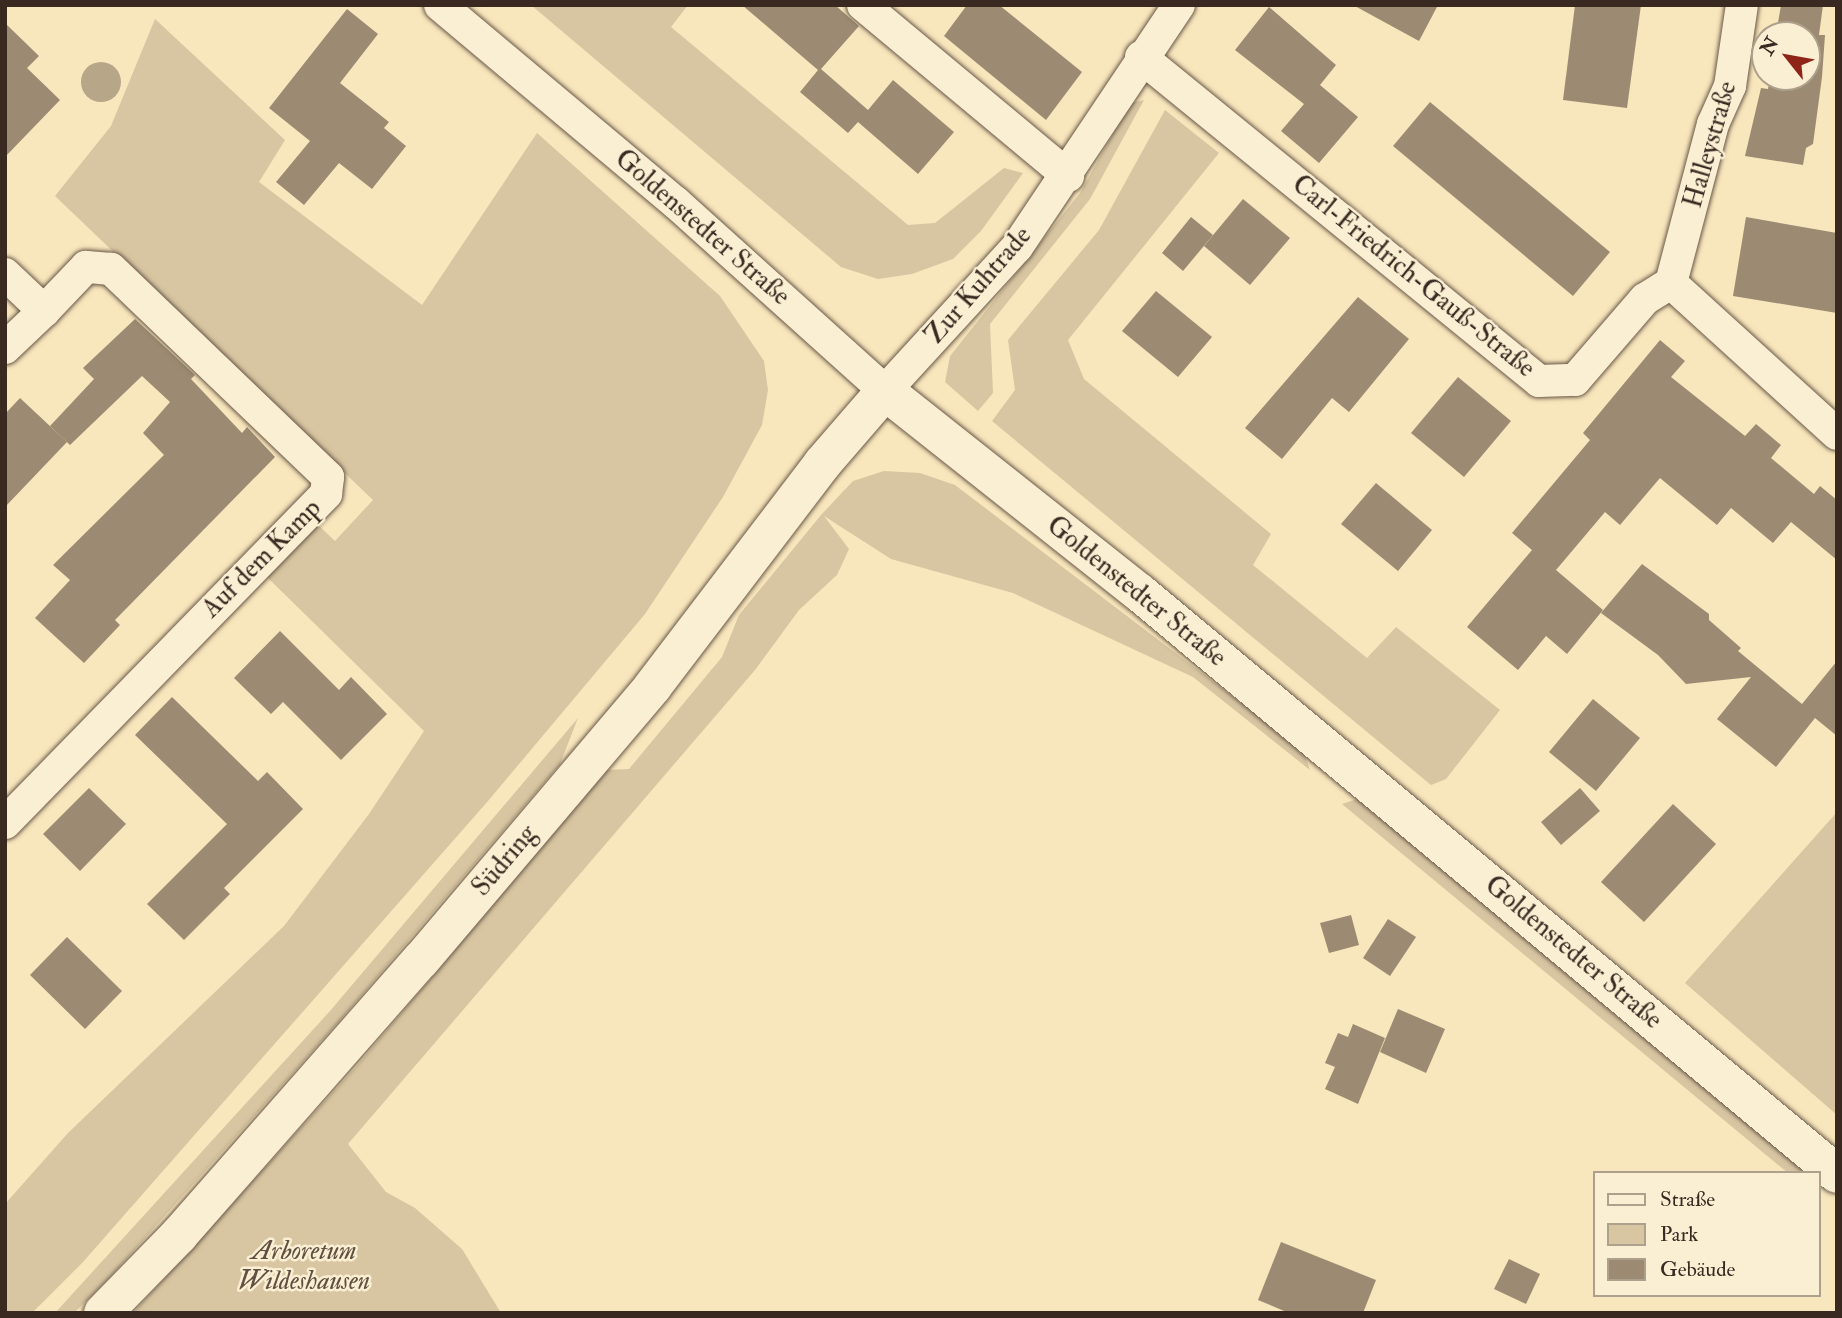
<!DOCTYPE html>
<html>
<head>
<meta charset="utf-8">
<style>
  body { margin:0 }
  #map { position:relative; width:1842px; height:1318px; overflow:hidden; background:#f8e6bc; font-family:"IM FELL Double Pica",serif }
  div>[style] { position:absolute }
  .green>* { inset:0; background:#d8c6a2 }
  .water>* { inset:0; background:#b7a687 }
  .round { border-radius:50% }
  .building>* { inset:0; background:#9c8b72 }
  .roads { filter:drop-shadow(0 0 2px #695848) drop-shadow(0 0 2px #695848) }
  .street>* { height:32px; margin:-16px; padding:0 16px; transform-origin:16px; border-radius:16px; background:#faefd3 }
  .secondary>* { height:38px; margin:-19px; padding:0 19px; transform-origin:19px; border-radius:19px; background:#faefd3 }
  span { translate:-50% -50%; white-space:nowrap; text-align:center; line-height:1.15; -webkit-text-stroke:5px #faefd3; paint-order:stroke }
  .street-label { font-size:26px; color:#392921 }
  .park-label { font-size:26px; color:#615041; font-style:italic }
  .frame { position:absolute; inset:0; border:7px solid #392921; pointer-events:none }
  .legend { position:absolute; left:1593px; top:1171px; width:228px; height:126px; box-sizing:border-box; background:#faefd3; border:2px solid #ada08c; margin:0; padding:9px 12px; list-style:none; font-size:21px; color:#392921 }
  .legend li { display:flex; align-items:center; gap:14px; height:35px }
  .legend b { width:35px; border:2px solid #ada08c }
  .north { position:absolute; left:1751px; top:21px; width:70px; height:70px; box-sizing:border-box; background:#faefd3; border:2px solid #ada08c; border-radius:50%; rotate:301deg; font-size:19px; font-weight:700; line-height:28px; text-align:center; color:#392921 }
  .north::after { content:''; display:block; margin:auto; width:24px; height:32px; background:#8f2418; clip-path:polygon(50% 0,100% 100%,50% 72%,0 100%) }
</style>
</head>
<body>
<div id="map">
  <div class="green">
    <div style="clip-path:polygon(531px 5px,688px 5px,671px 27px,908px 225px,935px 223px,1004px 168px,1023px 173px,981px 231px,953px 259px,912px 274px,878px 279px,841px 267px)"></div>
    <div style="clip-path:polygon(155px 19px,285px 140px,259px 182px,422px 305px,537px 133px,720px 296px,764px 361px,768px 390px,762px 425px,723px 497px,645px 614px,488px 801px,83px 1262px,32px 1313px,5px 1313px,5px 1204px,68px 1133px,284px 926px,369px 814px,424px 731px,266px 576px,316px 523px,335px 541px,373px 500px,55px 196px,111px 126px)"></div>
    <div style="clip-path:polygon(1144px 100px,1090px 199px,990px 324px,993px 393px,978px 411px,945px 382px,950px 356px,1080px 193px,1130px 103px)"></div>
    <div style="clip-path:polygon(1165px 110px,1219px 153px,1068px 340px,1084px 379px,1271px 534px,1253px 565px,1367px 658px,1396px 627px,1500px 710px,1446px 779px,1431px 785px,992px 421px,1015px 390px,1008px 340px,1099px 230px)"></div>
    <div style="clip-path:polygon(884px 471px,920px 473px,955px 485px,1303px 750px,1310px 770px,1193px 677px,1013px 593px,891px 559px,824px 516px,849px 549px,837px 575px,799px 610px,755px 670px,348px 1144px,386px 1192px,415px 1208px,462px 1249px,501px 1313px,133px 1313px,357px 1066px,606px 770px,629px 769px,722px 657px,739px 615px,821px 515px,853px 481px)"></div>
    <div style="clip-path:polygon(578px 718px,560px 764px,341px 1019px,110px 1277px,74px 1313px,55px 1313px,330px 1011px)"></div>
    <div style="clip-path:polygon(1360px 798px,1809px 1173px,1788px 1173px,1342px 804px)"></div>
    <div style="clip-path:polygon(1837px 812px,1837px 1115px,1685px 983px)"></div>
  </div>
  <div class="water">
    <div class="round" style="left:81px;top:62px;width:40px;height:40px"></div>
  </div>
  <div class="building">
    <div style="clip-path:polygon(742px 5px,835px 5px,859px 26px,821px 69px,868px 110px,893px 80px,954px 132px,918px 174px,858px 122px,848px 133px,800px 92px,818px 70px)"></div>
    <div style="clip-path:polygon(967px 5px,999px 5px,1082px 72px,1046px 120px,944px 36px)"></div>
    <div style="clip-path:polygon(1353px 5px,1438px 5px,1419px 41px)"></div>
    <div style="clip-path:polygon(1575px 5px,1641px 5px,1627px 108px,1563px 100px)"></div>
    <div style="clip-path:polygon(1781px 5px,1823px 5px,1819px 35px,1825px 35px,1822px 77px,1813px 144px,1806px 148px,1803px 165px,1745px 156px,1761px 88px,1768px 89px,1770px 77px,1807px 77px,1807px 35px,1776px 35px)"></div>
    <div style="clip-path:polygon(1269px 7px,1336px 65px,1320px 85px,1358px 117px,1319px 163px,1281px 131px,1304px 104px,1235px 50px)"></div>
    <div style="clip-path:polygon(347px 9px,378px 34px,340px 83px,389px 122px,384px 128px,406px 146px,372px 189px,339px 163px,304px 205px,276px 182px,310px 141px,269px 108px)"></div>
    <div style="clip-path:polygon(5px 23px,39px 56px,27px 68px,60px 100px,5px 157px)"></div>
    <div style="clip-path:polygon(1430px 102px,1610px 252px,1573px 296px,1393px 146px)"></div>
    <div style="clip-path:polygon(1243px 199px,1290px 238px,1250px 285px,1204px 246px)"></div>
    <div style="clip-path:polygon(1191px 217px,1213px 235px,1183px 271px,1162px 253px)"></div>
    <div style="clip-path:polygon(1746px 217px,1837px 233px,1837px 313px,1733px 296px)"></div>
    <div style="clip-path:polygon(1156px 291px,1212px 337px,1178px 377px,1122px 331px)"></div>
    <div style="clip-path:polygon(1358px 297px,1409px 339px,1349px 412px,1332px 398px,1282px 459px,1245px 428px)"></div>
    <div style="clip-path:polygon(135px 319px,195px 375px,191px 379px,242px 433px,247px 427px,275px 457px,115px 620px,120px 625px,84px 663px,35px 618px,70px 580px,53px 565px,164px 455px,143px 433px,170px 402px,142px 376px,70px 445px,50px 426px,94px 379px,83px 368px)"></div>
    <div style="clip-path:polygon(1660px 340px,1685px 361px,1671px 377px,1745px 436px,1756px 424px,1781px 445px,1771px 458px,1814px 494px,1820px 486px,1837px 500px,1837px 560px,1791px 522px,1773px 543px,1731px 508px,1717px 525px,1660px 478px,1620px 525px,1605px 512px,1556px 570px,1603px 610px,1567px 654px,1546px 636px,1518px 670px,1467px 627px,1532px 550px,1512px 533px,1590px 440px,1583px 433px)"></div>
    <div style="clip-path:polygon(1458px 377px,1511px 421px,1464px 477px,1411px 433px)"></div>
    <div style="clip-path:polygon(20px 398px,67px 442px,5px 507px,5px 414px)"></div>
    <div style="clip-path:polygon(1376px 483px,1432px 530px,1398px 571px,1341px 524px)"></div>
    <div style="clip-path:polygon(1642px 564px,1709px 614px,1709px 620px,1741px 648px,1738px 651px,1802px 704px,1837px 661px,1837px 736px,1815px 718px,1776px 767px,1717px 719px,1751px 677px,1686px 684px,1658px 655px,1601px 613px)"></div>
    <div style="clip-path:polygon(280px 631px,339px 690px,351px 677px,387px 714px,341px 760px,283px 702px,271px 714px,234px 678px)"></div>
    <div style="clip-path:polygon(172px 697px,258px 781px,267px 772px,303px 809px,224px 888px,230px 894px,184px 940px,147px 904px,227px 824px,135px 735px)"></div>
    <div style="clip-path:polygon(1593px 699px,1640px 738px,1596px 791px,1549px 752px)"></div>
    <div style="clip-path:polygon(89px 788px,126px 824px,80px 871px,43px 834px)"></div>
    <div style="clip-path:polygon(1580px 788px,1600px 811px,1561px 845px,1541px 822px)"></div>
    <div style="clip-path:polygon(1673px 804px,1716px 844px,1644px 922px,1601px 882px)"></div>
    <div style="clip-path:polygon(1351px 915px,1359px 945px,1329px 953px,1320px 923px)"></div>
    <div style="clip-path:polygon(1388px 919px,1416px 937px,1390px 976px,1363px 958px)"></div>
    <div style="clip-path:polygon(67px 937px,122px 991px,85px 1029px,30px 975px)"></div>
    <div style="clip-path:polygon(1398px 1009px,1445px 1029px,1426px 1073px,1380px 1052px)"></div>
    <div style="clip-path:polygon(1353px 1024px,1385px 1038px,1358px 1104px,1325px 1089px,1335px 1067px,1325px 1063px,1338px 1033px,1348px 1037px)"></div>
    <div style="clip-path:polygon(1281px 1242px,1376px 1280px,1363px 1313px,1289px 1313px,1258px 1300px)"></div>
    <div style="clip-path:polygon(1509px 1259px,1540px 1274px,1526px 1304px,1494px 1289px)"></div>
  </div>
  <div class="roads">
    <div class="street">
      <div style="left:440px;top:5px;width:307px;rotate:40deg"></div>
      <div style="left:675px;top:202px;width:283px;rotate:42deg"></div>
      <div style="left:885px;top:391px;width:195px;rotate:-47.5deg"></div>
      <div style="left:1017px;top:247px;width:291px;rotate:-56.2deg"></div>
      <div style="left:863px;top:5px;width:267px;rotate:39.8deg"></div>
      <div style="left:1141px;top:57px;width:513px;rotate:39.15deg"></div>
      <div style="left:1539px;top:381px;width:36px;rotate:-2deg"></div>
      <div style="left:1575px;top:380px;width:107px;rotate:-49.2deg"></div>
      <div style="left:1645px;top:299px;width:31px;rotate:-32deg"></div>
      <div style="left:1671px;top:283px;width:224px;rotate:42.3deg"></div>
      <div style="left:5px;top:274px;width:54px;rotate:43.5deg"></div>
      <div style="left:44px;top:311px;width:54px;rotate:136.5deg"></div>
      <div style="left:1671px;top:283px;width:164px;rotate:-75.2deg"></div>
      <div style="left:1713px;top:124px;width:42px;rotate:-65.9deg"></div>
      <div style="left:1730px;top:86px;width:82px;rotate:-81.6deg"></div>
      <div style="left:5px;top:823px;width:460px;rotate:-45.7deg"></div>
      <div style="left:326px;top:494px;width:17px;rotate:-83deg"></div>
      <div style="left:328px;top:477px;width:301px;rotate:-136.2deg"></div>
      <div style="left:111px;top:269px;width:25px;rotate:-175deg"></div>
      <div style="left:86px;top:267px;width:61px;rotate:133.7deg"></div>
    </div>
    <div class="secondary">
      <div style="left:103px;top:1313px;width:109px;rotate:-45.7deg"></div>
      <div style="left:179px;top:1235px;width:366px;rotate:-48.7deg"></div>
      <div style="left:421px;top:960px;width:359px;rotate:-49.7deg"></div>
      <div style="left:653px;top:686px;width:279px;rotate:-52.7deg"></div>
      <div style="left:822px;top:464px;width:96px;rotate:-49.2deg"></div>
      <div style="left:885px;top:391px;width:325px;rotate:38.4deg"></div>
      <div style="left:1140px;top:593px;width:907px;rotate:39.81deg"></div>
    </div>
  </div>
  <div class="street-label">
    <span style="left:1711px;top:145px;rotate:-74deg">Halleystraße</span>
    <span style="left:702px;top:228px;rotate:41deg">Goldenstedter Straße</span>
    <span style="left:1413px;top:277px;rotate:39deg">Carl-Friedrich-Gauß-Straße</span>
    <span style="left:979px;top:286px;rotate:-49deg">Zur Kuhtrade</span>
    <span style="left:262px;top:559px;rotate:-45deg">Auf dem Kamp</span>
    <span style="left:1136px;top:592px;rotate:39deg">Goldenstedter Straße</span>
    <span style="left:505px;top:861px;rotate:-50deg">Südring</span>
    <span style="left:1573px;top:953px;rotate:40deg">Goldenstedter Straße</span>
  </div>
  <div class="park-label">
    <span style="left:304px;top:1267px">Arboretum<br>Wildeshausen</span>
  </div>
  <div class="frame"></div>
  <ul class="legend">
  <li><b style="height:9px;background:#faefd3"></b>Straße</li>
  <li><b style="height:19px;background:#d8c6a2"></b>Park</li>
  <li><b style="height:19px;background:#9c8b72"></b>Gebäude</li>
  </ul>
  <div class="north">N</div>
</div>
</body>
</html>
